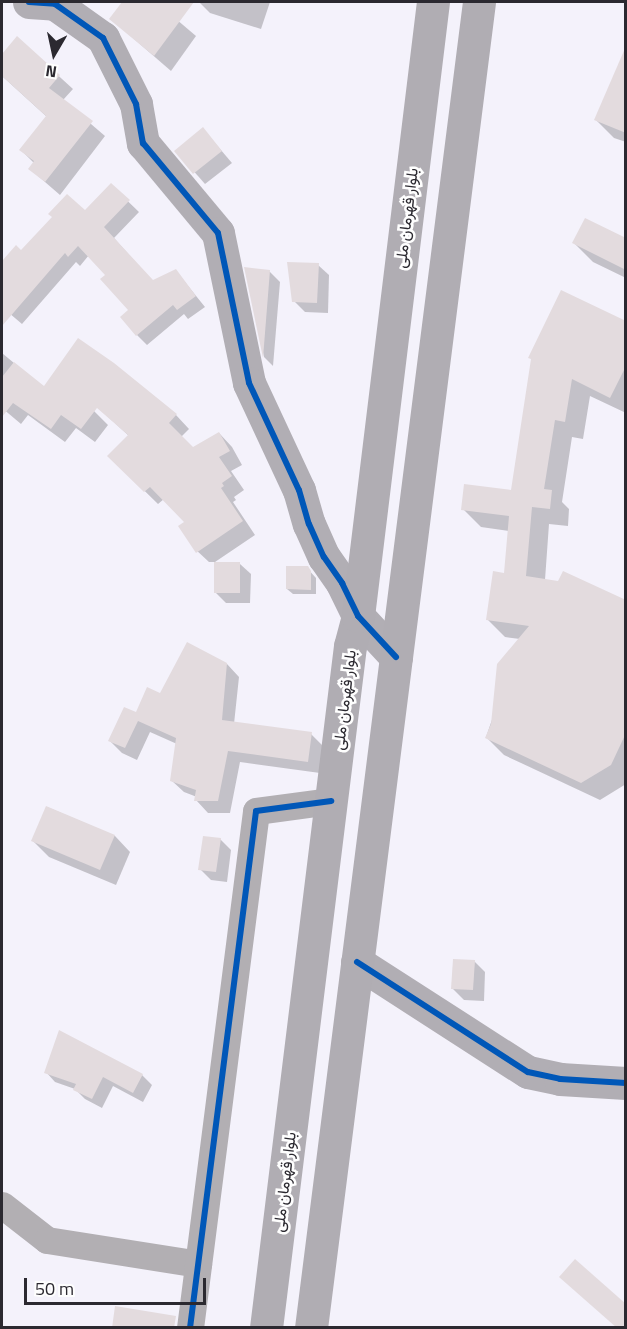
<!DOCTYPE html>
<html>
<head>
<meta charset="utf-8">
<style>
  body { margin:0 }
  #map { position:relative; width:627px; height:1329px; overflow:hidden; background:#f4f2fb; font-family:"Titillium Web",Vazirmatn,sans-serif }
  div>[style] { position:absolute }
  .shadow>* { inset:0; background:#0003 }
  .building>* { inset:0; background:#e3dbde }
  .street>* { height:27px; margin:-13.5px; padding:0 13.5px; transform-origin:13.5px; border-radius:13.5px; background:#b2afb3 }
  .secondary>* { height:33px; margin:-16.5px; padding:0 16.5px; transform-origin:16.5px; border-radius:16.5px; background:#b1aeb4 }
  .highway>* { height:33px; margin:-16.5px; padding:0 16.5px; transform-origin:16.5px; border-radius:16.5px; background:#b0adb3 }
  .cycleway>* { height:6px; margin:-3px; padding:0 3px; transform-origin:3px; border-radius:3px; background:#0057b8 }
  span { translate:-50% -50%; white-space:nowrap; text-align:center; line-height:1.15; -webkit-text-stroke:5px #fefefe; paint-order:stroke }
  .street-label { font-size:16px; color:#2b2930 }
  .frame { position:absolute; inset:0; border:3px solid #2b2930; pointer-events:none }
  .north { position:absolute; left:24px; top:24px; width:60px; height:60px; -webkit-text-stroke:4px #fefefe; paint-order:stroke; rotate:189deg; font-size:16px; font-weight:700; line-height:24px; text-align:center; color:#2b2930 }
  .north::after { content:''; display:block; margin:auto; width:21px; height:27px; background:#2b2930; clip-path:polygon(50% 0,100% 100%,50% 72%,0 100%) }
  .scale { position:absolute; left:24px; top:1278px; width:182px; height:27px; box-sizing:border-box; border:3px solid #2b2930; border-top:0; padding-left:8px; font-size:18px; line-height:21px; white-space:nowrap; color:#2b2930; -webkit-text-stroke:4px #fefefe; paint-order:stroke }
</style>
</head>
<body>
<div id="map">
  <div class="shadow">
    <div style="clip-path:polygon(124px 2px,156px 2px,196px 36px,171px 71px,111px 19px)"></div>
    <div style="clip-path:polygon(199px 2px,270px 2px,261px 29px,210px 13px)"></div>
    <div style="clip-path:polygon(17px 38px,73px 89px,63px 100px,105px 136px,60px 195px,30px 169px,34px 163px,21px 150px,47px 117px,2px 76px,2px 56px)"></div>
    <div style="clip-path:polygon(626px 49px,626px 142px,614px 138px,596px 120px)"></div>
    <div style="clip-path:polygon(203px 129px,232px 163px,205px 184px,176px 151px)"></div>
    <div style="clip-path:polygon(111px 185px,139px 212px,114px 238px,153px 282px,176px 271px,205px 307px,188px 319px,184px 314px,147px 345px,137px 335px,130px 310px,107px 275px,89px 255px,80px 266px,76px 262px,22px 324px,2px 307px,2px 263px,16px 247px,21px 252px,85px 212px)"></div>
    <div style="clip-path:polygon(626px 240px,626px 278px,593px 262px,574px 243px)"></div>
    <div style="clip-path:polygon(318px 265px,329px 275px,328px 313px,305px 312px,294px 301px)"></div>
    <div style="clip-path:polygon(246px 270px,269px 271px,280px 282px,273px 366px,264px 357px)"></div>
    <div style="clip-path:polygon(626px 323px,626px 413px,590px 396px,583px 439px,572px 437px,562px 502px,569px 509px,568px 526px,549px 524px,545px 580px,626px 602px,626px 784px,600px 800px,504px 755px,486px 737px,520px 639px,505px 637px,487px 619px,505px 574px,509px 531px,481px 527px,463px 509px,512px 492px,533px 360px)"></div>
    <div style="clip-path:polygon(2px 353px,44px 388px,94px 411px,108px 425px,95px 442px,76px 428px,65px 442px,28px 415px,21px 424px,2px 408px)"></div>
    <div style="clip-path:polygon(93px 403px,176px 415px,189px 429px,181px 437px,193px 449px,219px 433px,232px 447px,242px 465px,231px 471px,244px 490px,234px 497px,236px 500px,233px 502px,255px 535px,215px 562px,209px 562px,195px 549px,187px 522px,164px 499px,158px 504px,109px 456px,129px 436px)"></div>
    <div style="clip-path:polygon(240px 564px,251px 574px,250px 603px,226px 603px,215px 592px)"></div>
    <div style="clip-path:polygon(307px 568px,316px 578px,316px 594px,293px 594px,287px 589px)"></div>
    <div style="clip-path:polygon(227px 664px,239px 677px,234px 724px,311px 734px,323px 746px,320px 773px,240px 762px,230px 813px,208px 813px,196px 800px,197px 797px,184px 792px,171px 780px,177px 744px,150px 732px,137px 760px,122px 753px,110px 741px,161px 695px)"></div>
    <div style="clip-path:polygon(47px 807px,115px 836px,130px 852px,116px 885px,49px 857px,33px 841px)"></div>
    <div style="clip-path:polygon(220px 839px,231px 850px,227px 882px,211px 880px,200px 869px)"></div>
    <div style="clip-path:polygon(474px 961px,485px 972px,484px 1001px,464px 1000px,453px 989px)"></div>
    <div style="clip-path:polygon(46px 1072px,142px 1075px,152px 1085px,143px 1102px,113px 1086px,102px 1108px,85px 1099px,75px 1089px,55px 1082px)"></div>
  </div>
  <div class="building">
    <div style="clip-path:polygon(122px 2px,194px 2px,154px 56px,109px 19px)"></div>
    <div style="clip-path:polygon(17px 36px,60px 75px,49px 88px,93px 121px,45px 182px,28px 169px,34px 161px,19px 150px,46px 116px,2px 76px,2px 54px)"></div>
    <div style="clip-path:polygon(626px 46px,626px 133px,594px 120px)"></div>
    <div style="clip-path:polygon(203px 127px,222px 151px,193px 174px,174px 151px)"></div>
    <div style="clip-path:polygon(111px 183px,130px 200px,104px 227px,153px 280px,176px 269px,196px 296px,177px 310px,173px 305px,136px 336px,120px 317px,128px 310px,100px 279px,105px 275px,78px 246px,68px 257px,65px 253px,2px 326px,2px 261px,16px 245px,21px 250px,52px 217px,48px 214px,67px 194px,85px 210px)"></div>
    <div style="clip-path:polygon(585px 218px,626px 238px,626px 270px,572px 243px)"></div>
    <div style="clip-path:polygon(287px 262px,319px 263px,317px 303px,292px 302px)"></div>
    <div style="clip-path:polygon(244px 267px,270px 270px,263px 358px)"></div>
    <div style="clip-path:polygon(561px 290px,626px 321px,626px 366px,610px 398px,572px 379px,565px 422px,555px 420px,544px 489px,552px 490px,550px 509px,532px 507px,526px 576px,558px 581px,563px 571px,626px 600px,626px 733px,611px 765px,581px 783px,485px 738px,491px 724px,497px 664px,529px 626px,486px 620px,493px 571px,504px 573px,509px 516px,461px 510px,464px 484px,511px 490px,531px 359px,528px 358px)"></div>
    <div style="clip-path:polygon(78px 338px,114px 363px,177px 414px,169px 423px,193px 447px,219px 432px,230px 451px,219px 457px,232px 476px,222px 483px,224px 486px,221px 488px,243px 521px,196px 553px,178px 526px,184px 522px,150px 487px,144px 492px,107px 456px,128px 435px,97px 408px,81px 429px,61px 415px,51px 429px,13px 403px,2px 417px,2px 377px,14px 362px,44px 386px)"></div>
    <div style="clip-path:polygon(214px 562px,240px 562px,240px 593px,214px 593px)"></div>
    <div style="clip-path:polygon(286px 566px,308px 566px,311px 571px,311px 590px,286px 589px)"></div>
    <div style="clip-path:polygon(187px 642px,227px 663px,222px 720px,312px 732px,308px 762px,228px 751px,218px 801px,194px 801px,196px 790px,170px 781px,176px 738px,138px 721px,125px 748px,108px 741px,124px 707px,136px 712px,147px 687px,160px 693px)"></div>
    <div style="clip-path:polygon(46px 806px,115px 835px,100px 870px,31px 841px)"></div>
    <div style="clip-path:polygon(203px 836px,221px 838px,216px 872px,198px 870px)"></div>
    <div style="clip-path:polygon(453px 959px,475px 960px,473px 990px,451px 989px)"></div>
    <div style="clip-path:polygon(59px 1030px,143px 1074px,133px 1093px,103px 1077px,92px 1099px,73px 1090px,76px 1084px,44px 1073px)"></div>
    <div style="clip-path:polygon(575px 1259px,626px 1304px,626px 1328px,617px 1328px,559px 1277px)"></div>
    <div style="clip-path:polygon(115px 1306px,176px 1316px,174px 1328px,112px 1328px)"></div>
  </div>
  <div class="street">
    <div style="left:2px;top:1205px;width:57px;rotate:37.9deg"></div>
    <div style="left:47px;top:1240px;width:153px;rotate:9deg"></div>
    <div style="left:190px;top:1328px;width:521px;rotate:-82.72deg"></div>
    <div style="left:256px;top:811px;width:76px;rotate:-7.6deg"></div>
  </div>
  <div class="secondary">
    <div style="left:29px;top:2px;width:26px;rotate:4deg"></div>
    <div style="left:55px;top:4px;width:59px;rotate:35.3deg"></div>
    <div style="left:103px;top:38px;width:74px;rotate:63.4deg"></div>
    <div style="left:136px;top:104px;width:40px;rotate:80deg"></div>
    <div style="left:143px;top:143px;width:117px;rotate:50.2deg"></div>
    <div style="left:218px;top:233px;width:153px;rotate:78.3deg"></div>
    <div style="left:249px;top:383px;width:118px;rotate:65deg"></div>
    <div style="left:299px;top:490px;width:35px;rotate:74deg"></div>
    <div style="left:309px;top:524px;width:36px;rotate:66deg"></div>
    <div style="left:324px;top:557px;width:32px;rotate:55deg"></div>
    <div style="left:342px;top:583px;width:37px;rotate:64deg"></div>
    <div style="left:358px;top:616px;width:56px;rotate:47.2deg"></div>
    <div style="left:357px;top:962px;width:203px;rotate:32.8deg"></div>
    <div style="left:528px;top:1072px;width:33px;rotate:12deg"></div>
    <div style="left:560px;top:1079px;width:66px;rotate:3.5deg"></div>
  </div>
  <div class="highway">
    <div style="left:266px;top:1328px;width:687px;rotate:-82.98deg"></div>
    <div style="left:350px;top:646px;width:31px;rotate:-75deg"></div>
    <div style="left:358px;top:616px;width:619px;rotate:-83.04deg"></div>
    <div style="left:311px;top:1328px;width:1337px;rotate:-82.78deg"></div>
  </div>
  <div class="cycleway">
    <div style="left:29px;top:2px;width:26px;rotate:4deg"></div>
    <div style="left:55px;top:4px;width:59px;rotate:35.3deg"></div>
    <div style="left:103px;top:38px;width:74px;rotate:63.4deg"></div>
    <div style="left:136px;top:104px;width:40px;rotate:80deg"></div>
    <div style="left:143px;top:143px;width:117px;rotate:50.2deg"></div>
    <div style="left:218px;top:233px;width:153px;rotate:78.3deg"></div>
    <div style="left:249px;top:383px;width:118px;rotate:65deg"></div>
    <div style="left:299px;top:490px;width:35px;rotate:74deg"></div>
    <div style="left:309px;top:524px;width:36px;rotate:66deg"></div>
    <div style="left:324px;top:557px;width:32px;rotate:55deg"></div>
    <div style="left:342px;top:583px;width:37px;rotate:64deg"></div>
    <div style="left:358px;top:616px;width:56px;rotate:47.2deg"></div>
    <div style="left:357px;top:962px;width:203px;rotate:32.8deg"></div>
    <div style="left:528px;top:1072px;width:33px;rotate:12deg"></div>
    <div style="left:560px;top:1079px;width:66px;rotate:3.5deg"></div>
    <div style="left:190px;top:1328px;width:521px;rotate:-82.72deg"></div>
    <div style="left:256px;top:811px;width:76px;rotate:-7.6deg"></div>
  </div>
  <div class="street-label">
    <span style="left:406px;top:218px;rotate:-83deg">بلوار قهرمان ملی</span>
    <span style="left:344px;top:700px;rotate:-83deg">بلوار قهرمان ملی</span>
    <span style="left:284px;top:1182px;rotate:-83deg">بلوار قهرمان ملی</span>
  </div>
  <div class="frame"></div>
  <div class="north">N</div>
  <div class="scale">50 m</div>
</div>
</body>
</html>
